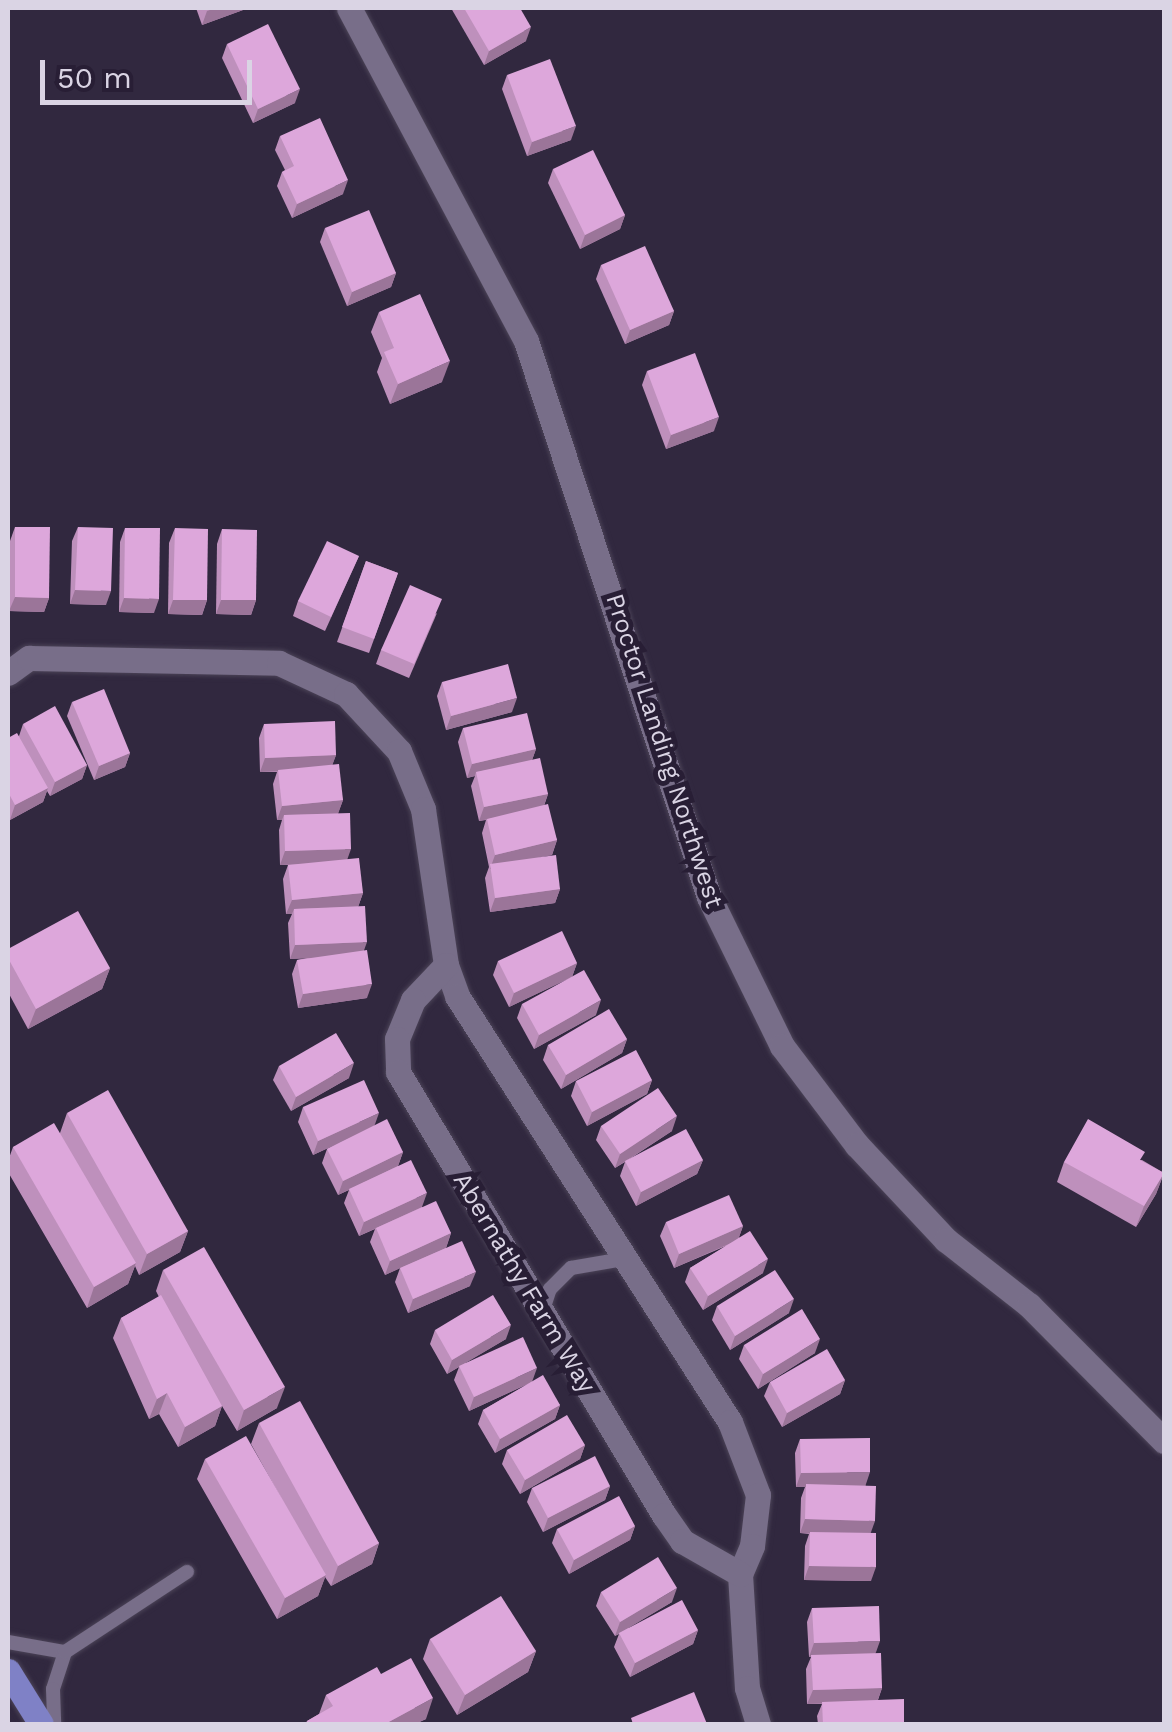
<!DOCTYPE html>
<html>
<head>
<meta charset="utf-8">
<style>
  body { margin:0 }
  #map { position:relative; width:1172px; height:1732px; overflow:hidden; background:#31283f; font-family:"Work Sans",sans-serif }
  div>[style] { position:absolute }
  .roads { filter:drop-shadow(0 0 2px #4b4357) drop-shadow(0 0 2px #4b4357) }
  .lane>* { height:14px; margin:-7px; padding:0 7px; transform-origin:7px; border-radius:7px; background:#786e89 }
  .street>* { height:25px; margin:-12.5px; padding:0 12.5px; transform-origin:12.5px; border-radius:12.5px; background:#786e89 }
  .primary>* { height:25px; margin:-12.5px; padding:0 12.5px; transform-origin:12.5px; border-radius:12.5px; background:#7f81c6 }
  .wall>* { inset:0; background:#be90bc }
  .shaded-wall>* { inset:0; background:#9b7599 }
  .building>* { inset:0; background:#dda7db }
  span { translate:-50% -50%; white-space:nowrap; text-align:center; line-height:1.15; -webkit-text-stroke:10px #281e35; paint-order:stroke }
  .street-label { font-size:25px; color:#dad4e4 }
  .frame { position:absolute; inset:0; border:10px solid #dad4e4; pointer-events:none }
  .scale { position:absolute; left:40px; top:60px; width:212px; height:45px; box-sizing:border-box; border:5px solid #dad4e4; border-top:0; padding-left:12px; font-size:30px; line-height:35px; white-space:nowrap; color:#dad4e4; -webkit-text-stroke:8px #281e35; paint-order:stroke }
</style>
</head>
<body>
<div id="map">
  <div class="roads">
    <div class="lane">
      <div style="left:542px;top:1313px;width:25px;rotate:-72deg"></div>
      <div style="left:550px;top:1289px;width:30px;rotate:-45deg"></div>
      <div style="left:571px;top:1268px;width:53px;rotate:-9.8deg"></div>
      <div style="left:8px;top:1642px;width:58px;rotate:10deg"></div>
      <div style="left:65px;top:1652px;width:39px;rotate:108deg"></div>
      <div style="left:53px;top:1689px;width:35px;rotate:88deg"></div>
      <div style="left:65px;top:1652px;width:146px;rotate:-33.3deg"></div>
    </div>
    <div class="street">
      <div style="left:349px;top:8px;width:377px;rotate:62deg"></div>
      <div style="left:526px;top:341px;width:585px;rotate:71.78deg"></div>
      <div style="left:709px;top:897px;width:166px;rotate:63.9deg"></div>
      <div style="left:782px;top:1046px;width:124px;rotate:52.9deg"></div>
      <div style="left:857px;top:1145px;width:130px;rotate:46.9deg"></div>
      <div style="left:946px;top:1240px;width:105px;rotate:38.1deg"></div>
      <div style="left:1029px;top:1305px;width:192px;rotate:45.2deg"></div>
      <div style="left:8px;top:673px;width:26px;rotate:-36deg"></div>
      <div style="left:29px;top:658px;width:250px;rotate:1.1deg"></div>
      <div style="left:279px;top:663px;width:74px;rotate:24.8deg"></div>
      <div style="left:346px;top:694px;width:78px;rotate:47.1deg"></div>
      <div style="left:399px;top:751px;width:63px;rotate:67.5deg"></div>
      <div style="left:423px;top:809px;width:158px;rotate:81.6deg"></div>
      <div style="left:446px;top:965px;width:33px;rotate:70deg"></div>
      <div style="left:457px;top:996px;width:506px;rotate:57.35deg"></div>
      <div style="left:730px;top:1422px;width:78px;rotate:69deg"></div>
      <div style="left:758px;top:1495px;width:51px;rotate:96.7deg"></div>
      <div style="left:752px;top:1546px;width:30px;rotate:113deg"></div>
      <div style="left:740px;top:1574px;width:114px;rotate:86.5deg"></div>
      <div style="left:747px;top:1688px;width:38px;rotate:73deg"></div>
      <div style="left:446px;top:965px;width:48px;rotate:133.3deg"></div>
      <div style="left:413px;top:1000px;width:42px;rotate:112.3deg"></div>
      <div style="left:397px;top:1039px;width:33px;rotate:88deg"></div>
      <div style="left:398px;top:1072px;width:517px;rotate:59.02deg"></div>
      <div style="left:664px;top:1515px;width:32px;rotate:55deg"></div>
      <div style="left:682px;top:1541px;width:67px;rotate:29.6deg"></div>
    </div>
    <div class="primary">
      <div style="left:8px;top:1671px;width:62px;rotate:58.1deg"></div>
    </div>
  </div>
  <div class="wall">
    <div style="clip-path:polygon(196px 8px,244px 8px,243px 10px,202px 25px)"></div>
    <div style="clip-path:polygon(451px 8px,520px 8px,526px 41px,484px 65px)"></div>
    <div style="clip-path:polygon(227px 44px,295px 103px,253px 123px,222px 58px)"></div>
    <div style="clip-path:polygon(507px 75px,571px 140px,527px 156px,502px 89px)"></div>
    <div style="clip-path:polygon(280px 136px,343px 194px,292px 218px,277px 186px,282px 172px,285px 170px,275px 150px)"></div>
    <div style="clip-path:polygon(553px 169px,625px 215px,620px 229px,580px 249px,548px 183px)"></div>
    <div style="clip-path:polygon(325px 228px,396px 273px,391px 287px,347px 306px,320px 242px)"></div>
    <div style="clip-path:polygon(601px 265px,674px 311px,669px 325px,625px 344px,596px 279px)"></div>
    <div style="clip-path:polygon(379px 312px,442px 382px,390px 404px,377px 372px,382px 358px,371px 332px)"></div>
    <div style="clip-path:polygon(647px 371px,714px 431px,666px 449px,642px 385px)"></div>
    <div style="clip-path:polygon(15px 527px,49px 598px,44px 612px,9px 611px,10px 541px)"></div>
    <div style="clip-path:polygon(78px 527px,106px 605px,70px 604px,72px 541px)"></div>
    <div style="clip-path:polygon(125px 528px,154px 613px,119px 612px,120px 542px)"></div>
    <div style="clip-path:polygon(175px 528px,207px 600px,202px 615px,168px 614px,169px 543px)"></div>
    <div style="clip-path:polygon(222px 529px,256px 600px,251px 615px,216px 614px,217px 544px)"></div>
    <div style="clip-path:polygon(359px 556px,325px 631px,293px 616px,298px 601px)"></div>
    <div style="clip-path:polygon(366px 561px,398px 573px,369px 653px,337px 642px)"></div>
    <div style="clip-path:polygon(437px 613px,409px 678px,376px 664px,381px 650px)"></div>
    <div style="clip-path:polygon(442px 682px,512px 712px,446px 730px,437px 696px)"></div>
    <div style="clip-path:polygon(72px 702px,130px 753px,125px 767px,94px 780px,67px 716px)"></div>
    <div style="clip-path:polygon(23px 724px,87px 765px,82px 779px,50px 796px,47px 791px,43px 802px,10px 820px,8px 815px,8px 738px,19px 736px)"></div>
    <div style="clip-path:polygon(264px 724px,336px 755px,332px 765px,343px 800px,338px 813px,347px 859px,363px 893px,358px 907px,364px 950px,367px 998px,298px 1008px,292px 974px,297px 960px,307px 958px,290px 959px,288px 923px,292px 914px,286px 914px,283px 879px,288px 865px,280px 865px,279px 830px,282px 820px,277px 820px,273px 784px,277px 772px,260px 772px,259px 738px)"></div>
    <div style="clip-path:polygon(463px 728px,536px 749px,532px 760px,548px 794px,544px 806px,557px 840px,552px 855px,539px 857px,560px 889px,555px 903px,490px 912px,485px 878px,489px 867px,482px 833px,486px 820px,479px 821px,471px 786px,475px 776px,467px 778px,458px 742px)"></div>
    <div style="clip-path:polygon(8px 949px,110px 968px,102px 989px,28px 1029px,8px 992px)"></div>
    <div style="clip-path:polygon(498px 961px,577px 963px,572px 977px,509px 1007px,493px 975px)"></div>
    <div style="clip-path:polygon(522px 1004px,596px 1015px,534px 1049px,517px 1018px)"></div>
    <div style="clip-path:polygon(627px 1039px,622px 1053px,561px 1089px,543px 1060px,548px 1045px)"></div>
    <div style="clip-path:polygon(279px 1066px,349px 1078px,291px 1111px,273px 1080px)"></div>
    <div style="clip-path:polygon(652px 1080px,647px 1094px,587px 1126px,571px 1096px,576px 1081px)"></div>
    <div style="clip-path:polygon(303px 1107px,374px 1126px,403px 1152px,398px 1166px,422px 1207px,451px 1233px,446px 1248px,470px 1286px,408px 1313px,395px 1282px,400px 1268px,385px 1275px,370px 1242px,375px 1229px,359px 1236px,344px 1203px,349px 1190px,338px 1195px,322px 1163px,327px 1149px,341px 1142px,313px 1155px,298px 1122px)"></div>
    <div style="clip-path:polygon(67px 1113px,188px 1231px,180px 1252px,139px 1275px,135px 1266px,128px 1284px,87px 1308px,8px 1172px,8px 1161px,13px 1147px,60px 1133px)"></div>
    <div style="clip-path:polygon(601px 1126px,672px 1131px,628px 1160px,703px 1160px,697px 1174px,636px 1206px,620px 1176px,625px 1162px,615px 1168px,596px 1140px)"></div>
    <div style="clip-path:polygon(1142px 1160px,1164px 1173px,1156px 1194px,1136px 1227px,1057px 1182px,1064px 1162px)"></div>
    <div style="clip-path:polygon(666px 1222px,743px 1226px,739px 1237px,763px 1273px,703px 1310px,685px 1282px,690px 1268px,726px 1246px,674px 1268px,660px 1236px)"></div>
    <div style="clip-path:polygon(163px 1270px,277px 1408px,237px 1431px,222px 1406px,215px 1426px,178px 1447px,159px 1414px,149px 1419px,113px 1338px,121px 1318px,159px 1297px,156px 1291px)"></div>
    <div style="clip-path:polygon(717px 1306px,789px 1313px,730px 1350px,712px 1320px)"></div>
    <div style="clip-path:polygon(435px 1330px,506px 1339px,465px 1363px,532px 1382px,560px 1405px,555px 1419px,495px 1453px,478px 1424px,483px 1410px,530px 1383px,469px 1411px,454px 1380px,459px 1367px,447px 1374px,430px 1344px)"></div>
    <div style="clip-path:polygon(744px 1345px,815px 1353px,758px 1389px,739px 1359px)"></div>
    <div style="clip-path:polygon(845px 1380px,840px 1394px,782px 1427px,764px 1396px,770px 1382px)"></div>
    <div style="clip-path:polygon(259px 1423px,379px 1543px,372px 1564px,331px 1586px,325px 1577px,318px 1596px,277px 1619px,197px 1479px,205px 1459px,281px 1498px,251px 1444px)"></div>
    <div style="clip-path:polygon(800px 1439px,866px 1486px,870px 1533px,871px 1581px,804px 1580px,805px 1546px,809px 1534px,800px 1533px,801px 1498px,805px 1487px,796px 1487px,795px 1453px)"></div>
    <div style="clip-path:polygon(585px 1445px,580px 1459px,520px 1494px,502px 1464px,507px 1450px)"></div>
    <div style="clip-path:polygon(610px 1486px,605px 1500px,543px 1532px,527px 1502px,532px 1488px)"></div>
    <div style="clip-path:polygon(635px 1526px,630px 1540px,569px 1574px,552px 1543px,557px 1529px)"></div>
    <div style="clip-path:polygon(601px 1592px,672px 1602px,628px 1628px,698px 1630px,693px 1644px,630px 1677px,614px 1647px,619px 1634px,615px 1636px,596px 1606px)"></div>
    <div style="clip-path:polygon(812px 1608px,875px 1654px,882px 1688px,878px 1700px,904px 1724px,818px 1724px,817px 1716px,822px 1704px,807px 1704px,806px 1669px,811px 1657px,809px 1657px,807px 1622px)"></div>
    <div style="clip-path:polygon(430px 1639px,536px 1651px,528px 1672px,457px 1715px,423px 1659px)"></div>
    <div style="clip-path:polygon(381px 1674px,426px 1719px,415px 1724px,305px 1724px,307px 1721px,319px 1714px,326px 1695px)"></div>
  </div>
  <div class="shaded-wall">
    <div style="clip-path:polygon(216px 8px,244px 8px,243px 10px,202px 25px,207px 11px)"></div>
    <div style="clip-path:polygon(531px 27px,526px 41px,484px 65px,489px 51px)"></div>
    <div style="clip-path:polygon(300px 89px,295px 103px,253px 123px,258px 109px)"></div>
    <div style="clip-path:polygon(576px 126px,571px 140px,527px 156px,532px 142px)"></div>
    <div style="clip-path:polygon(348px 180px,343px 194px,292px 218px,297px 204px)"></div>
    <div style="clip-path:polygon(625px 215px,620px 229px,580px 249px,585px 235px)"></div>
    <div style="clip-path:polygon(396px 273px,391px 287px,347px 306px,352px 292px)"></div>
    <div style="clip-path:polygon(674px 311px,669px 325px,625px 344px,630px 330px)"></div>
    <div style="clip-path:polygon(450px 361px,442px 382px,390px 404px,398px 384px)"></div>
    <div style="clip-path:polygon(719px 417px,714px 431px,666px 449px,671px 435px)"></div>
    <div style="clip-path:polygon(75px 590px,111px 591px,106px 605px,70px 604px)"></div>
    <div style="clip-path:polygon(15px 597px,49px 598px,44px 612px,9px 611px)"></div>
    <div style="clip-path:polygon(124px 598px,159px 599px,154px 613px,119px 612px)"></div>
    <div style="clip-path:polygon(173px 600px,207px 600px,202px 615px,168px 614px)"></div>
    <div style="clip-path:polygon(221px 600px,256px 600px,251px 615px,216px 614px)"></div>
    <div style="clip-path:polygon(517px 698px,512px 712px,446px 730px,451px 716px)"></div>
    <div style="clip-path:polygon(536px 749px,531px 763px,476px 772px,475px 776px,467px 778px,472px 764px)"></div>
    <div style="clip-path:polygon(130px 753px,125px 767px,94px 780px,99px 766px)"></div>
    <div style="clip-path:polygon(336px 755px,331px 769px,260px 772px,265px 758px)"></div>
    <div style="clip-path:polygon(87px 765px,82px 779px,50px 796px,55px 782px)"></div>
    <div style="clip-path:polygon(48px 788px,43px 802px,10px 820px,15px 805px)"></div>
    <div style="clip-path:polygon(548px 794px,543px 808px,479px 821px,484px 807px)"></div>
    <div style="clip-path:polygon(343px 800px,338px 814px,284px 815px,282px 820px,277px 820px,282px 806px)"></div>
    <div style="clip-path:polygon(557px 840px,552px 855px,490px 869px,495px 855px)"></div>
    <div style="clip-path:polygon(351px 849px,346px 863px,280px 865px,285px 851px)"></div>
    <div style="clip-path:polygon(560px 889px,555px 903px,490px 912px,495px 898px)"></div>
    <div style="clip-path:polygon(363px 893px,358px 907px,294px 909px,292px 914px,286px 914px,292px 900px)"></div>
    <div style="clip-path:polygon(367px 942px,362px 956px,290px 959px,295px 945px)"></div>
    <div style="clip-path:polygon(577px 963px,572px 977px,509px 1007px,514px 993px)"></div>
    <div style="clip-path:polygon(110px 968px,102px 989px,28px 1029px,36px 1009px)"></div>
    <div style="clip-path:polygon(372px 984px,367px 998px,298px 1008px,303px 994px)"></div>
    <div style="clip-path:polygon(601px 1000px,596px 1015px,534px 1049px,539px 1035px)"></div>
    <div style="clip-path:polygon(627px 1039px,622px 1053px,561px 1089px,566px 1075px)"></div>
    <div style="clip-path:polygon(354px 1063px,349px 1078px,291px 1111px,296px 1097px)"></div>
    <div style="clip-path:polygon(652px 1080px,647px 1094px,587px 1126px,592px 1112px)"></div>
    <div style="clip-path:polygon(379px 1113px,374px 1127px,313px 1155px,318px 1141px)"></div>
    <div style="clip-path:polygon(677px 1116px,672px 1131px,615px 1168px,620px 1154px)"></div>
    <div style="clip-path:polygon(403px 1152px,398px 1166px,338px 1195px,343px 1181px)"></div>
    <div style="clip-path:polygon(703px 1160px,697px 1174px,636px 1206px,641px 1192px)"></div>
    <div style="clip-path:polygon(1164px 1173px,1156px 1194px,1136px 1227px,1144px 1206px)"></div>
    <div style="clip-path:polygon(427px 1193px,422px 1207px,359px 1236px,364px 1222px)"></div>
    <div style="clip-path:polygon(743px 1226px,738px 1240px,674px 1268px,679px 1254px)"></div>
    <div style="clip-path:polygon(188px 1231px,180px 1252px,139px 1275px,147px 1254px)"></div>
    <div style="clip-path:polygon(451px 1233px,446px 1248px,385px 1275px,390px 1261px)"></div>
    <div style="clip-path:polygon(768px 1259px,763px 1273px,703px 1310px,708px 1296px)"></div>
    <div style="clip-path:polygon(136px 1263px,128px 1284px,87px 1308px,94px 1287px)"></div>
    <div style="clip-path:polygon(476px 1272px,470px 1286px,408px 1313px,413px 1299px)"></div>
    <div style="clip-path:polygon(794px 1299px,789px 1313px,730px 1350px,735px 1336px)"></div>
    <div style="clip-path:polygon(511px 1325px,506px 1339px,447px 1374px,452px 1360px)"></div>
    <div style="clip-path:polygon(820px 1339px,815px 1353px,758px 1389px,763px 1374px)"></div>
    <div style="clip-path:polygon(537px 1368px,532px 1382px,469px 1411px,474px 1397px)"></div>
    <div style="clip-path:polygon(845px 1380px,840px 1394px,782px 1427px,787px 1413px)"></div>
    <div style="clip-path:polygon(285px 1387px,277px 1408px,237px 1431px,244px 1410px)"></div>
    <div style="clip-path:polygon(167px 1393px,159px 1414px,149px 1419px,157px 1399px)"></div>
    <div style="clip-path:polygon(560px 1405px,555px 1419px,495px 1453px,500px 1439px)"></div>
    <div style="clip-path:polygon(222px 1406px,215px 1426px,178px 1447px,185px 1427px)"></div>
    <div style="clip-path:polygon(585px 1445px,580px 1459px,520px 1494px,525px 1480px)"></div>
    <div style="clip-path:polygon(870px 1472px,865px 1487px,796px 1487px,801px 1473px)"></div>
    <div style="clip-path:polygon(610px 1486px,605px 1500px,543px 1532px,548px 1518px)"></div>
    <div style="clip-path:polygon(805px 1519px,875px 1521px,870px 1535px,800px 1533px)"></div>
    <div style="clip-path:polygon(635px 1526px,630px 1540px,569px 1574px,574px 1560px)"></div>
    <div style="clip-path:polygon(379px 1543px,372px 1564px,331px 1586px,338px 1566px)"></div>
    <div style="clip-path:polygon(809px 1566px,876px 1567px,871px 1581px,804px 1580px)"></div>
    <div style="clip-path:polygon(326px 1575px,318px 1596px,277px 1619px,285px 1598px)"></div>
    <div style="clip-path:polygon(677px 1588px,672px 1602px,615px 1636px,620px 1622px)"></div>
    <div style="clip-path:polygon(698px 1630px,693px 1644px,630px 1677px,635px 1663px)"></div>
    <div style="clip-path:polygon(880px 1641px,875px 1655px,809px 1657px,814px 1643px)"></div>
    <div style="clip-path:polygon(536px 1651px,528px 1672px,457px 1715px,465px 1695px)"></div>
    <div style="clip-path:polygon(882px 1688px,877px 1702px,807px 1704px,813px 1690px)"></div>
    <div style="clip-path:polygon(433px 1698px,426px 1719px,415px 1724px,385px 1724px)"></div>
  </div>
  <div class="building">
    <div style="clip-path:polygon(464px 8px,520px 8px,531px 27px,489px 51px)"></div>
    <div style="clip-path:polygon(268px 24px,300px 89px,258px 109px,227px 44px)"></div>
    <div style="clip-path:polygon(550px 59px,576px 126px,532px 142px,507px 75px)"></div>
    <div style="clip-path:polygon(320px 118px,348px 180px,297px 204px,282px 172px,294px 166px,280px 136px)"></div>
    <div style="clip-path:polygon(593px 150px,625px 215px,585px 235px,553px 169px)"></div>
    <div style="clip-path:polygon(369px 210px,396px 273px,352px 292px,325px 228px)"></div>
    <div style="clip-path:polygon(645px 246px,674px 311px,630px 330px,601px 265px)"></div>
    <div style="clip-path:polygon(420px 294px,450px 361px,398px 384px,384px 352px,394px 348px,379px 312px)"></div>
    <div style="clip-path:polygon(695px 353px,719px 417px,671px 435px,647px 371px)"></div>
    <div style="clip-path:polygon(15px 527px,50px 527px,49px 598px,15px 597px)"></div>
    <div style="clip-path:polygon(78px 527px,113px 528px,111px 591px,75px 590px)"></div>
    <div style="clip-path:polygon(125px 528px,160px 528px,159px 599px,124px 598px)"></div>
    <div style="clip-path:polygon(175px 528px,208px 529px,207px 600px,173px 600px)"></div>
    <div style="clip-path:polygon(222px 529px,257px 530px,256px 600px,221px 600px)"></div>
    <div style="clip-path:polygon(327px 541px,359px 556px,331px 617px,298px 601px)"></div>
    <div style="clip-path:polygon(366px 561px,398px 573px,374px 639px,342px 627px)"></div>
    <div style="clip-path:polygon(410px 585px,442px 599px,414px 664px,381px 650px)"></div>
    <div style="clip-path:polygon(508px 664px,517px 698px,451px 716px,442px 682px)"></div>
    <div style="clip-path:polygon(104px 689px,130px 753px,99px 766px,72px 702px)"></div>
    <div style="clip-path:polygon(55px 706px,87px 765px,55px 782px,23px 724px)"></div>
    <div style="clip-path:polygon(527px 713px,536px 749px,472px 764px,463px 728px)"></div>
    <div style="clip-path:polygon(335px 721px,336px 755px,265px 758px,264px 724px)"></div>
    <div style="clip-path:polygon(17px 733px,48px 788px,15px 805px,8px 792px,8px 738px)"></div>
    <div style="clip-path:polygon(540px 758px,548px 794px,484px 807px,476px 772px)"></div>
    <div style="clip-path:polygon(339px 764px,343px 800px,282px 806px,278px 770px)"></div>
    <div style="clip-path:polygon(548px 804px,557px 840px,495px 855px,487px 819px)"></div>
    <div style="clip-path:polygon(350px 813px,351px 849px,285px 851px,284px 815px)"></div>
    <div style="clip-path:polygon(556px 855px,560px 889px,495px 898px,490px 864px)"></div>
    <div style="clip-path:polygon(359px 858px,363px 893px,292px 900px,288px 865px)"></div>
    <div style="clip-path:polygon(365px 906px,367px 942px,295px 945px,294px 909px)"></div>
    <div style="clip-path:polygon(78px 911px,110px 968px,36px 1009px,8px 958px,8px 949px)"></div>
    <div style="clip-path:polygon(562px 931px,577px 963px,514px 993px,498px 961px)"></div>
    <div style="clip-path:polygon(367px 950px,372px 984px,303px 994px,297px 960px)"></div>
    <div style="clip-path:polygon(584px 970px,601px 1000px,539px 1035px,522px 1004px)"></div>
    <div style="clip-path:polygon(609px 1009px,627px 1039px,566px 1075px,548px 1045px)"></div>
    <div style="clip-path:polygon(336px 1033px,354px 1063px,296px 1097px,279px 1066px)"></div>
    <div style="clip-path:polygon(636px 1050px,652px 1080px,592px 1112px,576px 1081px)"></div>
    <div style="clip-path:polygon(364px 1080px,379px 1113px,318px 1141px,303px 1107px)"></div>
    <div style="clip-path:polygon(658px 1088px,677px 1116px,620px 1154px,601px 1126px)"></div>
    <div style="clip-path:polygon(108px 1090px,188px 1231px,147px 1254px,67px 1113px)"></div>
    <div style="clip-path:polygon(387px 1119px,403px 1152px,343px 1181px,327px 1149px)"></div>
    <div style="clip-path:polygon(1088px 1119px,1145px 1152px,1140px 1160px,1164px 1173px,1144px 1206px,1064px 1162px)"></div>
    <div style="clip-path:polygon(54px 1123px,136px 1263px,94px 1287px,13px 1147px)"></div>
    <div style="clip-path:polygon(686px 1129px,703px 1160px,641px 1192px,625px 1161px)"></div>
    <div style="clip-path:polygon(411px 1160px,427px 1193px,364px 1222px,349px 1189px)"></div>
    <div style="clip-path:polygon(729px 1195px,743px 1226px,679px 1254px,666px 1222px)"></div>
    <div style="clip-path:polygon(436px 1201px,451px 1233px,390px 1261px,376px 1228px)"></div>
    <div style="clip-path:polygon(750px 1231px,768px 1259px,708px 1296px,690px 1268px)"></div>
    <div style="clip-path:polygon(462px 1241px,476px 1272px,413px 1299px,400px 1268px)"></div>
    <div style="clip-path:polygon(204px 1247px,285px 1387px,244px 1410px,163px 1270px)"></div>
    <div style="clip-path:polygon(775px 1270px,794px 1299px,735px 1336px,717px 1306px)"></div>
    <div style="clip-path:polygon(161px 1295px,222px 1406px,185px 1427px,167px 1393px,157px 1399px,121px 1318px)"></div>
    <div style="clip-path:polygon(493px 1295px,511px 1325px,452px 1360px,435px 1330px)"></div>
    <div style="clip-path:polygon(802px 1309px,820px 1339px,763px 1374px,744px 1345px)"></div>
    <div style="clip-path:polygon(523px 1337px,537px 1368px,474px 1397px,459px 1366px)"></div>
    <div style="clip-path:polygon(827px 1349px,845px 1380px,787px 1413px,770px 1382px)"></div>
    <div style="clip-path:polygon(543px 1375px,560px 1405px,500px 1439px,483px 1410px)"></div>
    <div style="clip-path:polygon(300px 1401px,379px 1543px,338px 1566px,259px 1423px)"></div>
    <div style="clip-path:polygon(567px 1415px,585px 1445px,525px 1480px,507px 1450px)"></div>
    <div style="clip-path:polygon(246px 1436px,326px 1575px,285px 1598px,205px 1459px)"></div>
    <div style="clip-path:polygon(870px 1438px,870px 1472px,801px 1473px,800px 1439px)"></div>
    <div style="clip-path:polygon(595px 1456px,610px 1486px,548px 1518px,532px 1488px)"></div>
    <div style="clip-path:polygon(806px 1484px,876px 1486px,875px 1521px,805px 1519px)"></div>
    <div style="clip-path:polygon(619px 1496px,635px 1526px,574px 1560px,557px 1529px)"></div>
    <div style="clip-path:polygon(810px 1532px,876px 1533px,876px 1567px,809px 1566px)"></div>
    <div style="clip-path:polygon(658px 1557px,677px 1588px,620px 1622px,601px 1592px)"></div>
    <div style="clip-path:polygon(501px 1596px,536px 1651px,465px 1695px,430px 1639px)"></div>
    <div style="clip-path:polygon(682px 1600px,698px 1630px,635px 1663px,619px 1633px)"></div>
    <div style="clip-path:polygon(879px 1606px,880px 1641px,814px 1643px,812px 1608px)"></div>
    <div style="clip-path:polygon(881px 1653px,882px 1688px,813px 1690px,811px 1655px)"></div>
    <div style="clip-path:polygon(411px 1658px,433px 1698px,385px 1724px,308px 1724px,307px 1721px,333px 1706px,326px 1695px,377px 1667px,381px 1674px)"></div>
    <div style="clip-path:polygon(694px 1692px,707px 1724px,633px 1724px,631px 1718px)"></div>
    <div style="clip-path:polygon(904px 1699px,904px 1724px,823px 1724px,822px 1702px)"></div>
  </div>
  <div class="street-label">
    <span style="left:664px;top:751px;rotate:72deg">Proctor Landing Northwest</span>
    <span style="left:524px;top:1283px;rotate:59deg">Abernathy Farm Way</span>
  </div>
  <div class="frame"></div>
  <div class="scale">50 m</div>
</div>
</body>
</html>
